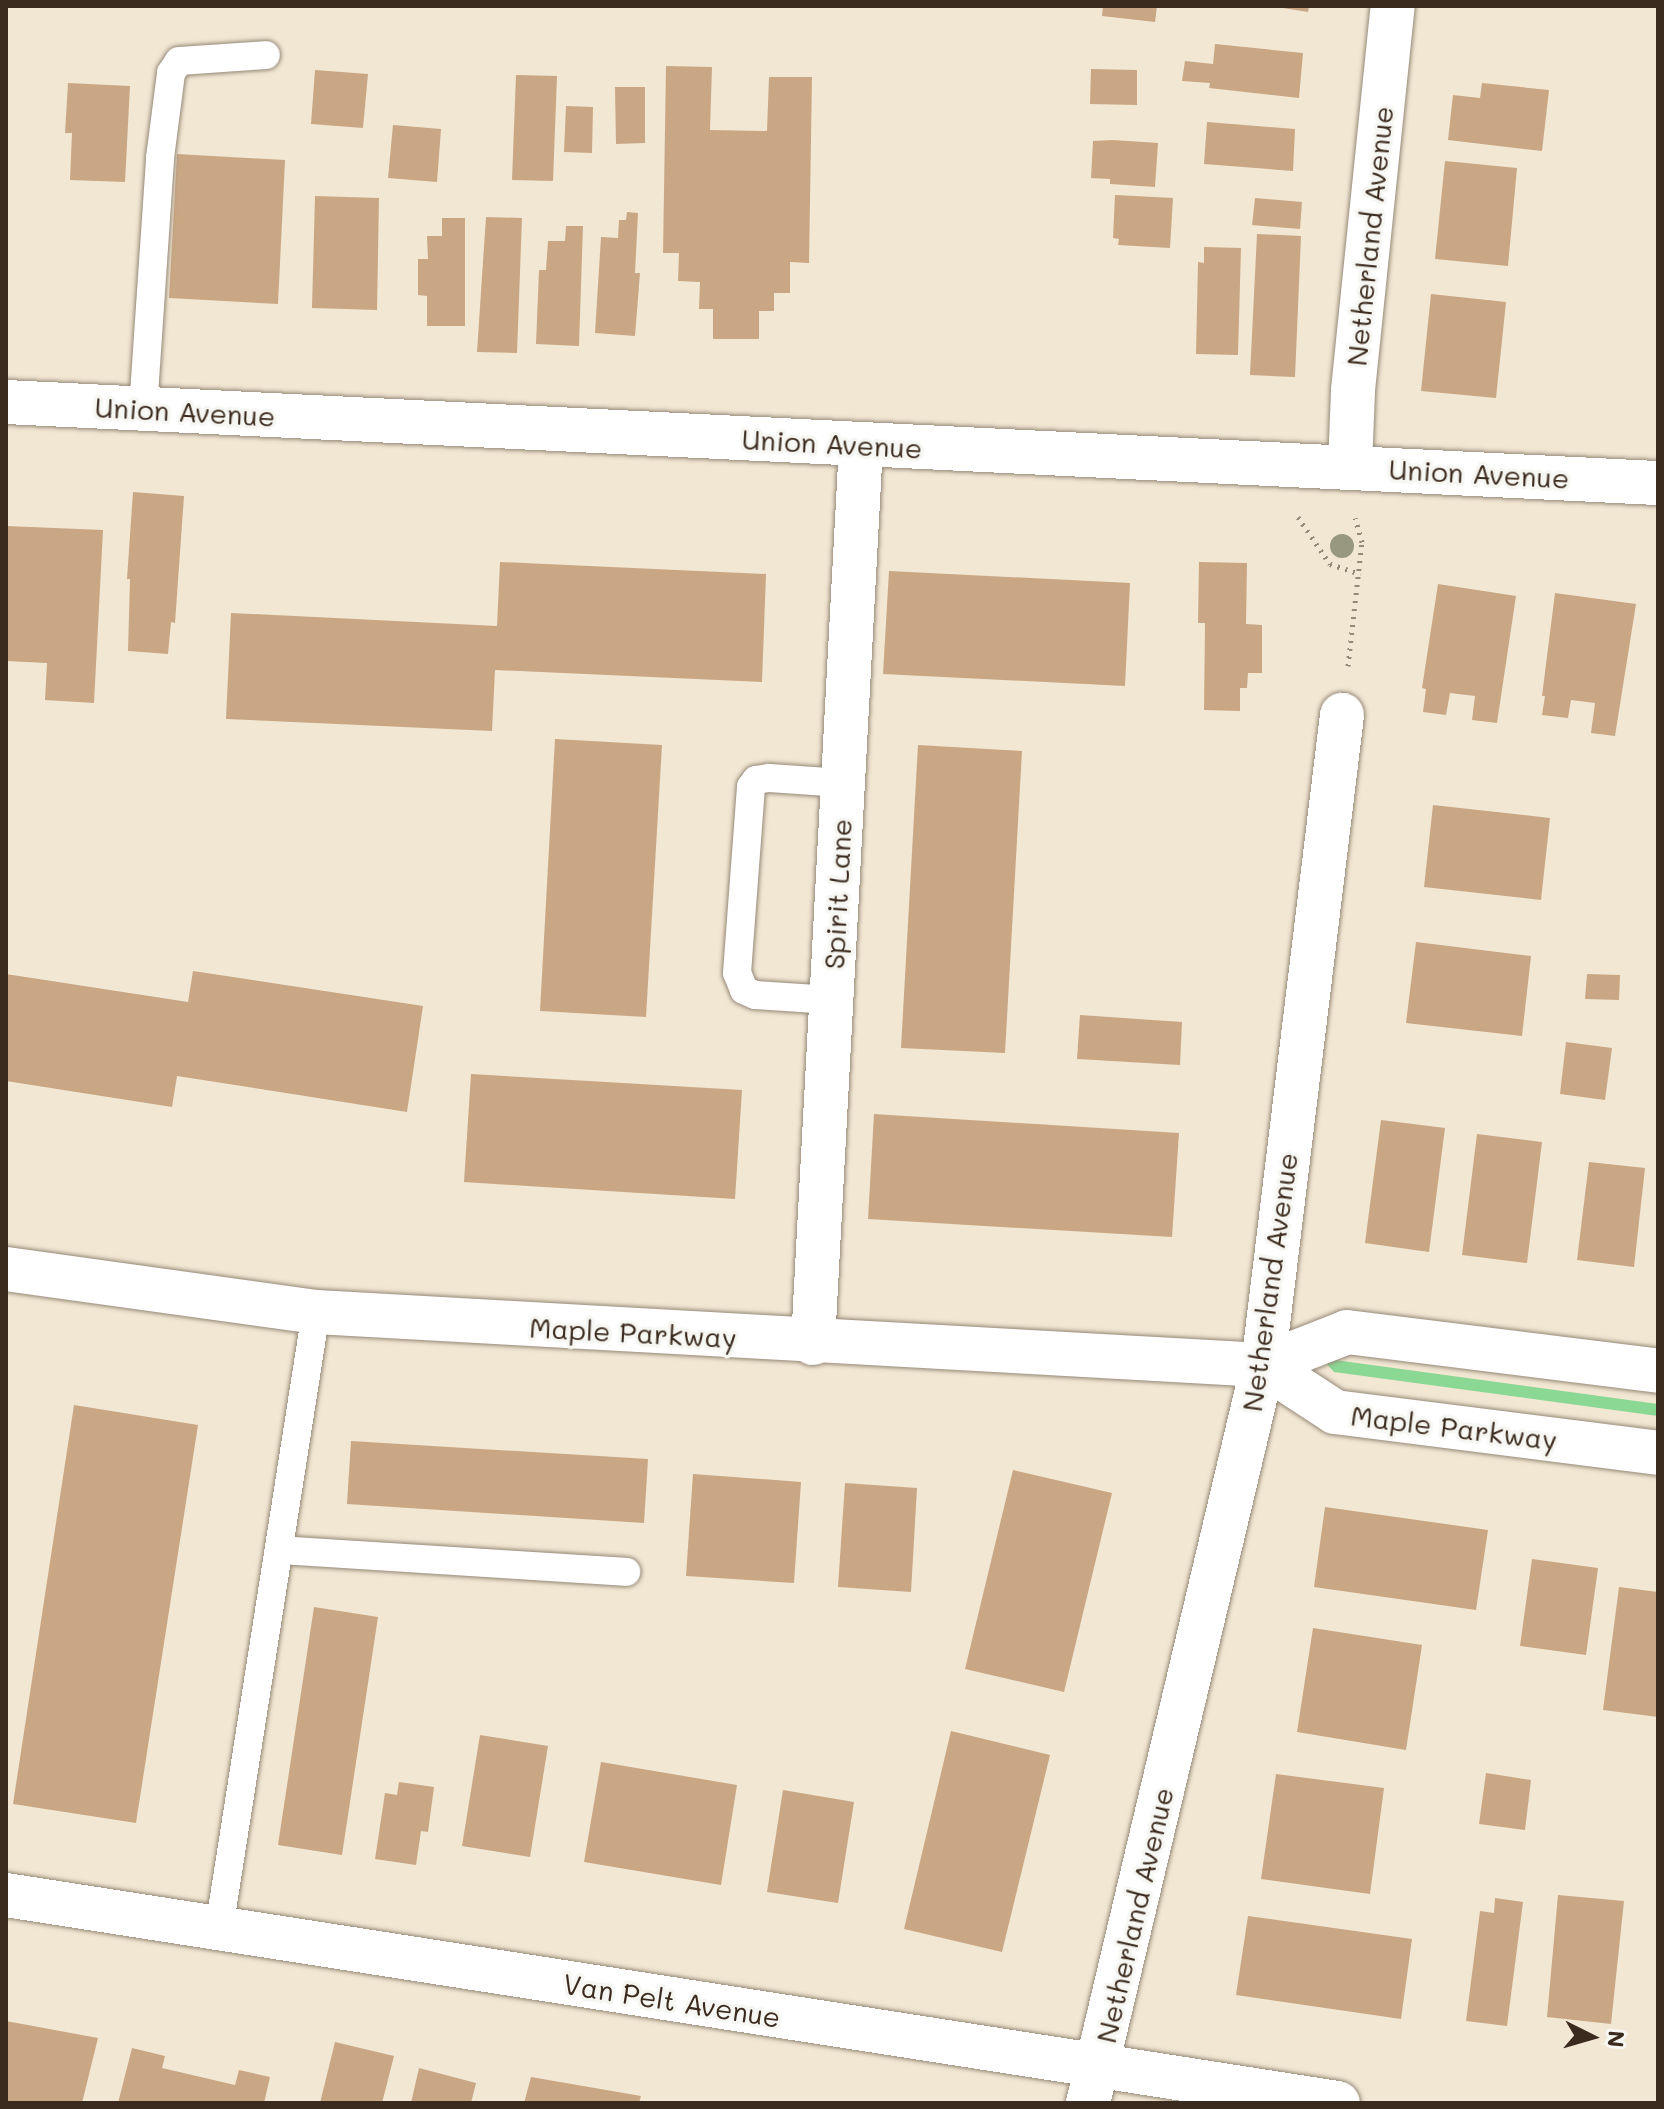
<!DOCTYPE html>
<html>
<head>
<meta charset="utf-8">
<style>
  body { margin:0 }
  #map { position:relative; width:1664px; height:2109px; overflow:hidden; background:#f2e7d3; font-family:Mali,sans-serif }
  div>[style] { position:absolute }
  .green>* { inset:0; background:#8bd794 }
  .building>* { inset:0; background:#c9a784 }
  .path>* { height:5px; margin-top:-2.5px; transform-origin:0; background:repeating-linear-gradient(90deg,#968878 0 2px,transparent 0 8px) }
  .roads { filter:drop-shadow(0 0 2px #968878) drop-shadow(0 0 2px #968878) }
  .lane>* { height:28px; margin:-14px; padding:0 14px; transform-origin:14px; border-radius:14px; background:#fff }
  .street>* { height:44px; margin:-22px; padding:0 22px; transform-origin:22px; border-radius:22px; background:#fff }
  .trees>* { width:24px; height:24px; margin:-12px; border-radius:50%; background:#989780 }
  span { translate:-50% -50%; white-space:nowrap; text-align:center; line-height:1.15; -webkit-text-stroke:7px #f6f6f2; paint-order:stroke }
  .street-label { font-size:28px; color:#3b2a1e }
  .frame { position:absolute; inset:0; border:8px solid #3b2a1e; pointer-events:none }
  .north { position:absolute; left:1552px; top:1997px; width:80px; height:80px; -webkit-text-stroke:6px #f6f6f2; paint-order:stroke; rotate:95deg; font-size:22px; font-weight:700; line-height:32px; text-align:center; color:#3b2a1e }
  .north::after { content:''; display:block; margin:auto; width:28px; height:36px; background:#3b2a1e; clip-path:polygon(50% 0,100% 100%,50% 72%,0 100%) }
</style>
</head>
<body>
<div id="map">
  <div class="green">
    <div style="clip-path:polygon(1335px 1360px,1658px 1404px,1658px 1416px,1334px 1372px,1326px 1363px)"></div>
  </div>
  <div class="building">
    <div style="clip-path:polygon(1103px 6px,1157px 6px,1155px 22px,1102px 16px)"></div>
    <div style="clip-path:polygon(1270px 6px,1309px 6px,1308px 12px)"></div>
    <div style="clip-path:polygon(1215px 44px,1303px 53px,1299px 98px,1209px 88px,1210px 83px,1182px 81px,1185px 61px,1213px 64px)"></div>
    <div style="clip-path:polygon(666px 66px,712px 67px,710px 130px,767px 131px,769px 77px,812px 77px,809px 263px,790px 262px,790px 293px,774px 293px,774px 311px,759px 311px,759px 339px,713px 339px,713px 309px,699px 309px,700px 282px,678px 281px,679px 253px,663px 253px)"></div>
    <div style="clip-path:polygon(1091px 69px,1137px 70px,1137px 105px,1090px 104px)"></div>
    <div style="clip-path:polygon(315px 70px,368px 74px,363px 128px,311px 124px)"></div>
    <div style="clip-path:polygon(516px 75px,557px 76px,553px 181px,512px 180px)"></div>
    <div style="clip-path:polygon(68px 83px,130px 86px,125px 182px,70px 180px,72px 133px,65px 133px)"></div>
    <div style="clip-path:polygon(1482px 83px,1549px 90px,1542px 151px,1448px 140px,1453px 95px,1480px 98px)"></div>
    <div style="clip-path:polygon(615px 87px,645px 87px,645px 143px,616px 144px)"></div>
    <div style="clip-path:polygon(566px 106px,593px 107px,592px 153px,564px 152px)"></div>
    <div style="clip-path:polygon(1207px 122px,1295px 129px,1293px 171px,1204px 164px)"></div>
    <div style="clip-path:polygon(393px 125px,441px 129px,437px 182px,388px 178px)"></div>
    <div style="clip-path:polygon(1113px 140px,1158px 143px,1155px 187px,1110px 184px,1110px 179px,1091px 178px,1093px 141px)"></div>
    <div style="clip-path:polygon(177px 154px,285px 160px,278px 304px,169px 298px)"></div>
    <div style="clip-path:polygon(1445px 161px,1517px 168px,1508px 266px,1435px 259px)"></div>
    <div style="clip-path:polygon(1115px 195px,1173px 198px,1170px 248px,1118px 245px,1119px 239px,1113px 238px)"></div>
    <div style="clip-path:polygon(315px 196px,379px 198px,377px 310px,312px 308px)"></div>
    <div style="clip-path:polygon(1255px 198px,1302px 202px,1300px 229px,1252px 225px)"></div>
    <div style="clip-path:polygon(627px 212px,638px 213px,635px 273px,640px 273px,635px 336px,595px 333px,601px 237px,618px 238px,619px 220px,626px 220px)"></div>
    <div style="clip-path:polygon(486px 217px,522px 218px,517px 353px,477px 352px)"></div>
    <div style="clip-path:polygon(442px 218px,465px 218px,465px 326px,427px 326px,427px 296px,418px 295px,418px 259px,428px 259px,427px 236px,442px 236px)"></div>
    <div style="clip-path:polygon(566px 226px,583px 226px,579px 346px,536px 344px,539px 270px,546px 270px,548px 241px,565px 241px)"></div>
    <div style="clip-path:polygon(1257px 234px,1301px 236px,1295px 377px,1250px 375px)"></div>
    <div style="clip-path:polygon(1204px 247px,1241px 248px,1238px 355px,1196px 354px,1198px 262px,1204px 263px)"></div>
    <div style="clip-path:polygon(1431px 294px,1506px 302px,1496px 398px,1421px 391px)"></div>
    <div style="clip-path:polygon(133px 492px,184px 496px,175px 623px,171px 622px,168px 654px,128px 651px,130px 579px,127px 579px)"></div>
    <div style="clip-path:polygon(6px 526px,103px 530px,94px 703px,45px 700px,47px 663px,6px 661px)"></div>
    <div style="clip-path:polygon(500px 562px,766px 574px,762px 682px,495px 670px,492px 731px,226px 719px,231px 613px,497px 626px)"></div>
    <div style="clip-path:polygon(1199px 562px,1247px 563px,1246px 624px,1262px 625px,1262px 673px,1248px 673px,1247px 688px,1240px 688px,1240px 711px,1204px 710px,1205px 623px,1198px 623px)"></div>
    <div style="clip-path:polygon(889px 571px,1130px 583px,1125px 686px,883px 674px)"></div>
    <div style="clip-path:polygon(1438px 584px,1516px 596px,1497px 723px,1472px 720px,1475px 696px,1450px 693px,1446px 715px,1423px 712px,1426px 689px,1422px 688px)"></div>
    <div style="clip-path:polygon(1555px 593px,1636px 604px,1615px 736px,1591px 733px,1595px 703px,1571px 700px,1568px 718px,1542px 715px,1545px 696px,1542px 696px)"></div>
    <div style="clip-path:polygon(555px 739px,662px 745px,646px 1017px,540px 1011px)"></div>
    <div style="clip-path:polygon(918px 745px,1022px 751px,1005px 1053px,901px 1048px)"></div>
    <div style="clip-path:polygon(1433px 805px,1550px 818px,1541px 900px,1424px 887px)"></div>
    <div style="clip-path:polygon(1416px 942px,1531px 956px,1522px 1036px,1406px 1023px)"></div>
    <div style="clip-path:polygon(193px 971px,423px 1006px,407px 1112px,177px 1076px,172px 1107px,6px 1081px,6px 974px,188px 1002px)"></div>
    <div style="clip-path:polygon(1587px 974px,1620px 975px,1619px 1000px,1585px 999px)"></div>
    <div style="clip-path:polygon(1080px 1015px,1182px 1022px,1180px 1065px,1077px 1059px)"></div>
    <div style="clip-path:polygon(1566px 1042px,1612px 1048px,1605px 1100px,1560px 1094px)"></div>
    <div style="clip-path:polygon(471px 1074px,742px 1090px,735px 1199px,464px 1182px)"></div>
    <div style="clip-path:polygon(874px 1114px,1179px 1133px,1172px 1237px,868px 1219px)"></div>
    <div style="clip-path:polygon(1381px 1120px,1445px 1128px,1429px 1252px,1365px 1243px)"></div>
    <div style="clip-path:polygon(1477px 1134px,1542px 1142px,1527px 1263px,1462px 1255px)"></div>
    <div style="clip-path:polygon(1589px 1162px,1645px 1168px,1634px 1267px,1577px 1260px)"></div>
    <div style="clip-path:polygon(74px 1405px,198px 1425px,136px 1823px,13px 1804px)"></div>
    <div style="clip-path:polygon(351px 1441px,648px 1459px,644px 1523px,347px 1504px)"></div>
    <div style="clip-path:polygon(1013px 1470px,1112px 1493px,1064px 1692px,965px 1669px)"></div>
    <div style="clip-path:polygon(693px 1474px,801px 1482px,794px 1583px,686px 1576px)"></div>
    <div style="clip-path:polygon(845px 1483px,917px 1488px,911px 1592px,838px 1587px)"></div>
    <div style="clip-path:polygon(1325px 1507px,1488px 1530px,1476px 1610px,1314px 1587px)"></div>
    <div style="clip-path:polygon(1532px 1559px,1598px 1568px,1586px 1655px,1520px 1646px)"></div>
    <div style="clip-path:polygon(1619px 1587px,1658px 1592px,1658px 1717px,1603px 1710px)"></div>
    <div style="clip-path:polygon(314px 1607px,378px 1617px,342px 1855px,278px 1845px)"></div>
    <div style="clip-path:polygon(1313px 1628px,1422px 1645px,1406px 1750px,1297px 1732px)"></div>
    <div style="clip-path:polygon(951px 1731px,1050px 1755px,1002px 1952px,904px 1929px)"></div>
    <div style="clip-path:polygon(480px 1735px,548px 1746px,530px 1857px,462px 1846px)"></div>
    <div style="clip-path:polygon(601px 1762px,737px 1785px,721px 1885px,584px 1862px)"></div>
    <div style="clip-path:polygon(1486px 1773px,1531px 1780px,1525px 1830px,1479px 1824px)"></div>
    <div style="clip-path:polygon(1276px 1774px,1384px 1788px,1370px 1894px,1261px 1879px)"></div>
    <div style="clip-path:polygon(399px 1782px,434px 1787px,428px 1832px,421px 1831px,416px 1865px,375px 1859px,385px 1793px,397px 1795px)"></div>
    <div style="clip-path:polygon(783px 1790px,854px 1802px,838px 1903px,767px 1892px)"></div>
    <div style="clip-path:polygon(1558px 1895px,1624px 1901px,1611px 2024px,1547px 2017px)"></div>
    <div style="clip-path:polygon(1495px 1898px,1523px 1902px,1507px 2026px,1466px 2021px,1480px 1911px,1494px 1913px)"></div>
    <div style="clip-path:polygon(1248px 1916px,1412px 1939px,1401px 2019px,1236px 1995px)"></div>
    <div style="clip-path:polygon(6px 2021px,98px 2038px,82px 2103px,6px 2103px)"></div>
    <div style="clip-path:polygon(335px 2042px,394px 2056px,382px 2103px,320px 2103px)"></div>
    <div style="clip-path:polygon(132px 2048px,165px 2056px,162px 2068px,235px 2085px,239px 2070px,270px 2077px,264px 2103px,118px 2103px)"></div>
    <div style="clip-path:polygon(419px 2068px,476px 2083px,471px 2103px,411px 2103px)"></div>
    <div style="clip-path:polygon(531px 2077px,641px 2096px,639px 2103px,524px 2103px)"></div>
  </div>
  <div class="path">
    <div style="left:1298px;top:517px;width:57px;rotate:55.8deg"></div>
    <div style="left:1330px;top:564px;width:32px;rotate:18deg"></div>
    <div style="left:1348px;top:666px;width:125px;rotate:-83.6deg"></div>
    <div style="left:1362px;top:542px;width:25px;rotate:-106deg"></div>
  </div>
  <div class="roads">
    <div class="lane">
      <div style="left:143px;top:409px;width:252px;rotate:-86.1deg"></div>
      <div style="left:160px;top:158px;width:86px;rotate:-82.6deg"></div>
      <div style="left:171px;top:73px;width:14px;rotate:-56deg"></div>
      <div style="left:179px;top:61px;width:87px;rotate:-3.9deg"></div>
      <div style="left:831px;top:1000px;width:76px;rotate:-176.2deg"></div>
      <div style="left:755px;top:995px;width:12px;rotate:-156deg"></div>
      <div style="left:744px;top:990px;width:18px;rotate:-112deg"></div>
      <div style="left:737px;top:973px;width:187px;rotate:-85.7deg"></div>
      <div style="left:751px;top:787px;width:9px;rotate:-54deg"></div>
      <div style="left:756px;top:780px;width:13px;rotate:-9deg"></div>
      <div style="left:769px;top:778px;width:74px;rotate:3.9deg"></div>
      <div style="left:279px;top:1550px;width:348px;rotate:3.6deg"></div>
      <div style="left:219px;top:1929px;width:625px;rotate:-81.07deg"></div>
    </div>
    <div class="street">
      <div style="left:6px;top:402px;width:1654px;rotate:2.81deg"></div>
      <div style="left:1350px;top:466px;width:76px;rotate:-87.7deg"></div>
      <div style="left:1353px;top:390px;width:386px;rotate:-84.1deg"></div>
      <div style="left:6px;top:1269px;width:313px;rotate:7.9deg"></div>
      <div style="left:316px;top:1312px;width:948px;rotate:3.2deg"></div>
      <div style="left:1263px;top:1365px;width:90px;rotate:-21.4deg"></div>
      <div style="left:1347px;top:1332px;width:313px;rotate:7.1deg"></div>
      <div style="left:813px;top:1343px;width:900px;rotate:-86.94deg"></div>
      <div style="left:1263px;top:1365px;width:86px;rotate:33.1deg"></div>
      <div style="left:1335px;top:1412px;width:326px;rotate:7.2deg"></div>
      <div style="left:6px;top:1895px;width:1348px;rotate:8.88deg"></div>
      <div style="left:1088px;top:2103px;width:758px;rotate:-76.66deg"></div>
      <div style="left:1263px;top:1365px;width:655px;rotate:-83.07deg"></div>
    </div>
  </div>
  <div class="trees">
    <div style="left:1342px;top:546px"></div>
  </div>
  <div class="street-label">
    <span style="left:1369px;top:236px;rotate:-84deg">Netherland Avenue</span>
    <span style="left:185px;top:411px;rotate:3deg">Union Avenue</span>
    <span style="left:832px;top:443px;rotate:3deg">Union Avenue</span>
    <span style="left:1479px;top:473px;rotate:3deg">Union Avenue</span>
    <span style="left:837px;top:894px;rotate:-87deg">Spirit Lane</span>
    <span style="left:1269px;top:1282px;rotate:-82deg">Netherland Avenue</span>
    <span style="left:633px;top:1332px;rotate:3deg">Maple Parkway</span>
    <span style="left:1454px;top:1427px;rotate:7deg">Maple Parkway</span>
    <span style="left:1134px;top:1915px;rotate:-77deg">Netherland Avenue</span>
    <span style="left:672px;top:2000px;rotate:9deg">Van Pelt Avenue</span>
  </div>
  <div class="frame"></div>
  <div class="north">N</div>
</div>
</body>
</html>
